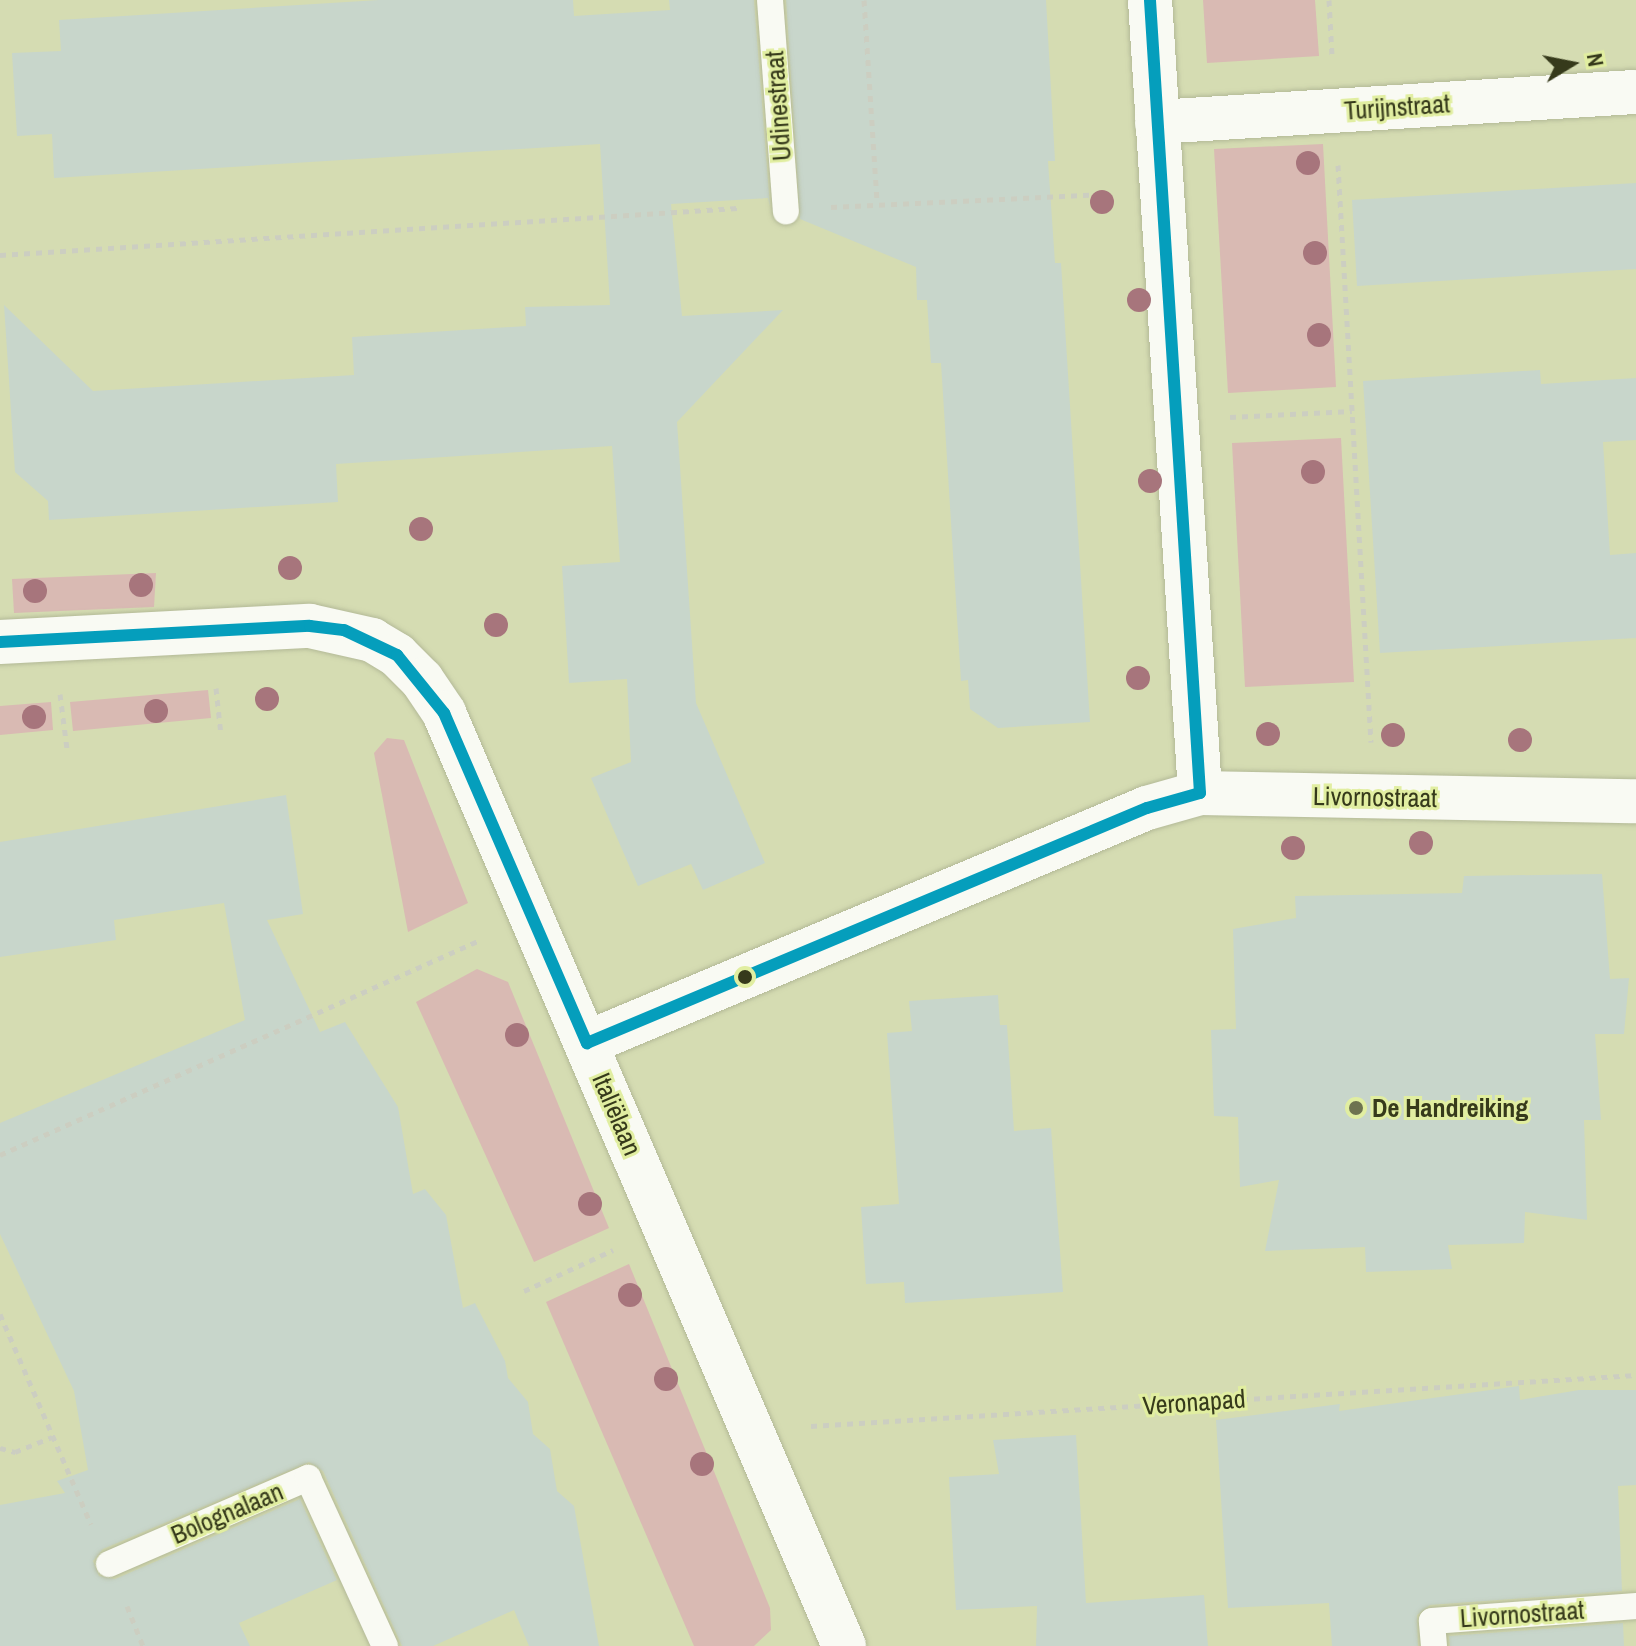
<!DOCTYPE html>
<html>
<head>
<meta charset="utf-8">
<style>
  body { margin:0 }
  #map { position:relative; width:1636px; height:1646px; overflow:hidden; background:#d5dcb2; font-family:"Archivo Narrow",sans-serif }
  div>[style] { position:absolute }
  .green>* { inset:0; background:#d9bab3 }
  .building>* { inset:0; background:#c8d6cb }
  .path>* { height:5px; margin-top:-2.5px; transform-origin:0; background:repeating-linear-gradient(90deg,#cccec1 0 6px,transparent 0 12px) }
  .roads { filter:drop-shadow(0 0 2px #b3b997) drop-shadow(0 0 2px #b3b997) }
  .service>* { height:26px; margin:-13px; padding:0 13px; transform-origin:13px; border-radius:13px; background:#f9faf3 }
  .minor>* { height:44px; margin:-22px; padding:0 22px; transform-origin:22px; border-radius:22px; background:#f9faf3 }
  .tertiary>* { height:44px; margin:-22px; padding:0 22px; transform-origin:22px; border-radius:22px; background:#f9faf3 }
  .bus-1>* { height:12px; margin:-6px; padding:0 6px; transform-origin:6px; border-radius:6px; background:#059ebc }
  .trees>* { width:24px; height:24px; margin:-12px; border-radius:50%; background:#a7757c }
  .dots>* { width:22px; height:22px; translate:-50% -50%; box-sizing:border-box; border:4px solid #e1eea1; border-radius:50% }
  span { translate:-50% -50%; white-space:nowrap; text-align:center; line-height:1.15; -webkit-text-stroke:6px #e1eea1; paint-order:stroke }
  .street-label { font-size:26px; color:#363a1b }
  .poi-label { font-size:26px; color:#363a1b; font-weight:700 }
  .left { translate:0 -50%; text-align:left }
  .north { position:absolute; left:1532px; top:24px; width:80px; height:80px; -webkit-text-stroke:6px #e1eea1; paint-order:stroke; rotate:80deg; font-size:22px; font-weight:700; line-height:32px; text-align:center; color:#363a1b }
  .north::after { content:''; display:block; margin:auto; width:28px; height:36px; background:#363a1b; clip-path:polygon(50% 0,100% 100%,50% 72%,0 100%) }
</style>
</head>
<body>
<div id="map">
  <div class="green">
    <div style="clip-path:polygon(1203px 0,1315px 0,1319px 56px,1207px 63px)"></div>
    <div style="clip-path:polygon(1323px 144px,1336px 387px,1228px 393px,1214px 149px)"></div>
    <div style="clip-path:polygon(1341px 438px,1354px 682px,1245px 687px,1232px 443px)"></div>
    <div style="clip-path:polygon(156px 573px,154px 607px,14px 613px,12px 579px)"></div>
    <div style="clip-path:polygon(208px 690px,211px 718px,73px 731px,70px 702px)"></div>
    <div style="clip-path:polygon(51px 702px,53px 730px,0 735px,0 706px)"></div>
    <div style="clip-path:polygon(387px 738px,404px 740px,468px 903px,408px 932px,374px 753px)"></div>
    <div style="clip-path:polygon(477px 969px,508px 982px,609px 1228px,534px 1262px,416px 1002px)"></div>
    <div style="clip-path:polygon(629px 1264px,770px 1608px,771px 1630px,754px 1646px,694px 1646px,546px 1302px)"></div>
  </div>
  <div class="building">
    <div style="clip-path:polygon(379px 0,573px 0,574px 16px,670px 10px,669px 0,754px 0,770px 206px,768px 198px,671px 204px,682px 316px,783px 310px,677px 422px,696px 703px,765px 863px,703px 890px,691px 864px,638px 886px,591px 778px,631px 762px,627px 679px,569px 683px,562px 566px,620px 562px,612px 446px,336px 464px,338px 502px,49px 520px,48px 501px,15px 472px,4px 305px,93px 391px,354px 375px,352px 337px,526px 326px,525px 307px,610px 305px,600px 144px,54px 178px,52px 134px,17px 136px,12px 53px,61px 51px,59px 20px)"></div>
    <div style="clip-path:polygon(786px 0,1046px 0,1055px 161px,1048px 161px,1055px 263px,1061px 263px,1090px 722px,998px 728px,970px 709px,968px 680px,961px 681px,941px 363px,931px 363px,927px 300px,917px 300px,916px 267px,800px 219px)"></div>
    <div style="clip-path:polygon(1636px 183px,1636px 269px,1357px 286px,1352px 200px)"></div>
    <div style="clip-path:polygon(1540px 370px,1541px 384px,1636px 378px,1636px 440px,1603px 442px,1610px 555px,1636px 553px,1636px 638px,1380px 653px,1363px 381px)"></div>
    <div style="clip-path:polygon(286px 795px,303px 914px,267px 920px,320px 1032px,345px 1022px,398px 1107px,413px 1194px,425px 1189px,446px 1215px,463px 1308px,475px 1303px,505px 1361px,508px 1378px,528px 1402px,533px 1434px,550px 1449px,557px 1491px,574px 1506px,599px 1646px,529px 1646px,514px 1610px,433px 1646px,402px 1646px,323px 1471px,309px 1462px,103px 1549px,93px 1561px,99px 1576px,115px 1579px,300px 1499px,337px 1580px,239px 1623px,250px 1646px,0 1646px,0 1505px,65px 1493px,57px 1481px,88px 1470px,74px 1391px,0 1234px,0 1123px,245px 1020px,224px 903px,114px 920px,116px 940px,0 957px,0 842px)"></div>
    <div style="clip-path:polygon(1602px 874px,1610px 979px,1629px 978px,1624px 1034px,1595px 1034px,1601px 1120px,1584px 1120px,1587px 1220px,1525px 1212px,1524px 1243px,1448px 1245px,1452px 1269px,1366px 1272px,1365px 1247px,1265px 1251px,1279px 1180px,1240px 1187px,1238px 1117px,1214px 1116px,1211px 1030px,1236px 1029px,1233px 929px,1296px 918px,1295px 896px,1462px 893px,1464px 876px)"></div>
    <div style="clip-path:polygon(998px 995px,1000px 1025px,1007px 1025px,1014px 1131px,1051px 1128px,1063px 1292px,905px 1303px,904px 1282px,866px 1284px,861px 1207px,899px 1204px,887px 1033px,912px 1031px,909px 1001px)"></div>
    <div style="clip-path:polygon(1519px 1386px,1520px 1400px,1579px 1390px,1636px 1390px,1636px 1485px,1618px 1486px,1622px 1591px,1430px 1605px,1417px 1615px,1418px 1646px,1332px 1646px,1329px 1603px,1228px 1608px,1216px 1420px,1340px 1404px,1339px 1411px)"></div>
    <div style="clip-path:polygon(1076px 1435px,1086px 1603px,1204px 1595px,1208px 1646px,1036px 1646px,1037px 1606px,956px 1610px,949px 1477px,999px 1474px,993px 1440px)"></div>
    <div style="clip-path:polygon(1623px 1623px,1624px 1646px,1450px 1646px,1449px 1636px)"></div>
  </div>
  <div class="path">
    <div style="left:864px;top:0;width:203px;rotate:86.3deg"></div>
    <div style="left:1329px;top:0;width:55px;rotate:86.9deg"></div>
    <div style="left:1338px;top:165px;width:578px;rotate:86.73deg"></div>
    <div style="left:831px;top:207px;width:274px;rotate:-2.7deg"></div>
    <div style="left:0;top:255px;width:739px;rotate:-3.64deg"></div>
    <div style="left:1230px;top:417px;width:122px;rotate:-2.8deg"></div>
    <div style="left:216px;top:688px;width:47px;rotate:83.9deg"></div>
    <div style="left:60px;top:694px;width:55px;rotate:82.7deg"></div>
    <div style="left:0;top:1155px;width:526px;rotate:-24.13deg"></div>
    <div style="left:524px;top:1291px;width:98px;rotate:-24.7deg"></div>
    <div style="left:0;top:1314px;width:229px;rotate:66.6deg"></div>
    <div style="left:811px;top:1426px;width:827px;rotate:-3.54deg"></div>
    <div style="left:0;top:1448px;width:16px;rotate:15deg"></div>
    <div style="left:15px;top:1452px;width:40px;rotate:-22deg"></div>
    <div style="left:127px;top:1606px;width:43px;rotate:68.2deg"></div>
  </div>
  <div class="roads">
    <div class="service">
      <div style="left:770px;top:0;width:212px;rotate:85.7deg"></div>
      <div style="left:109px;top:1564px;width:217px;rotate:-23.4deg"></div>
      <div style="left:308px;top:1478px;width:185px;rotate:65.4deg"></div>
      <div style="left:1434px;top:1646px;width:25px;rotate:-95deg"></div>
      <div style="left:1432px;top:1621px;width:205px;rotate:-4.2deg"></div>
    </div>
    <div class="minor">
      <div style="left:1150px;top:0;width:795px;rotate:86.39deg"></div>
      <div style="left:1157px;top:122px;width:480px;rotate:-3.6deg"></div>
      <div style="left:587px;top:1043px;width:607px;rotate:-22.77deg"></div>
      <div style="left:1147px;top:808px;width:55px;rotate:-15.8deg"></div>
      <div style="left:1200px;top:793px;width:436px;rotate:1.1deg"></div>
    </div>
    <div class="tertiary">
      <div style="left:0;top:642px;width:310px;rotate:-3deg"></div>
      <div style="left:310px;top:626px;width:64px;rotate:12.7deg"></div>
      <div style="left:372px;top:640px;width:29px;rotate:31deg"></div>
      <div style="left:397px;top:655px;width:35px;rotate:45deg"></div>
      <div style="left:422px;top:680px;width:40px;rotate:56deg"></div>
      <div style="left:444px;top:713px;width:1015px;rotate:66.79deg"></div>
    </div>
  </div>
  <div class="bus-1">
    <div style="left:0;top:642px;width:310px;rotate:-3deg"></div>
    <div style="left:310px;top:626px;width:34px;rotate:7deg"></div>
    <div style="left:344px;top:630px;width:59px;rotate:25.3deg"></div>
    <div style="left:397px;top:655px;width:75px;rotate:51deg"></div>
    <div style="left:444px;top:713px;width:360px;rotate:66.6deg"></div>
    <div style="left:587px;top:1043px;width:607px;rotate:-22.77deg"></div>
    <div style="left:1147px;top:808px;width:55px;rotate:-15.8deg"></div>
    <div style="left:1200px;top:793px;width:795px;rotate:-93.61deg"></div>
  </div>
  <div class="trees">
    <div style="left:1308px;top:163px"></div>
    <div style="left:1102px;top:202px"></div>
    <div style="left:1315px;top:253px"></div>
    <div style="left:1139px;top:300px"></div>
    <div style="left:1319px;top:335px"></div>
    <div style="left:1313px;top:472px"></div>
    <div style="left:1150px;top:481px"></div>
    <div style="left:421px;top:529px"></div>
    <div style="left:290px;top:568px"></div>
    <div style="left:141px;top:585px"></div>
    <div style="left:35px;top:591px"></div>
    <div style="left:496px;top:625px"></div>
    <div style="left:1138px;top:678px"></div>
    <div style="left:267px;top:699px"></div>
    <div style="left:156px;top:711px"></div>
    <div style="left:34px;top:717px"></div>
    <div style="left:1268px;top:734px"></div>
    <div style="left:1393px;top:735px"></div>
    <div style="left:1520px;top:740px"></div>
    <div style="left:1421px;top:843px"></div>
    <div style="left:1293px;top:848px"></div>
    <div style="left:517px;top:1035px"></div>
    <div style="left:590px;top:1204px"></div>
    <div style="left:630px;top:1295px"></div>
    <div style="left:666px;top:1379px"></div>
    <div style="left:702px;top:1464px"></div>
  </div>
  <div class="dots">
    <div style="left:745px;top:977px;background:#363a1b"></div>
    <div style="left:1356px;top:1108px;background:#6e7350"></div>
  </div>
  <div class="street-label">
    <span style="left:778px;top:106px;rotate:-94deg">Udinestraat</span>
    <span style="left:1397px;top:107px;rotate:-4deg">Turijnstraat</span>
    <span style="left:1375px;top:797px;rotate:1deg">Livornostraat</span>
    <span style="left:617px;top:1114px;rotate:67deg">Italiëlaan</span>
    <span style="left:1194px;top:1402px;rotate:-4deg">Veronapad</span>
    <span style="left:227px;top:1513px;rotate:-23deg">Bolognalaan</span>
    <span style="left:1522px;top:1614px;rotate:-4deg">Livornostraat</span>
  </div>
  <div class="poi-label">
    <span class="left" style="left:1372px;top:1108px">De Handreiking</span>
  </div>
  <div class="north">N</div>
</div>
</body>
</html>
